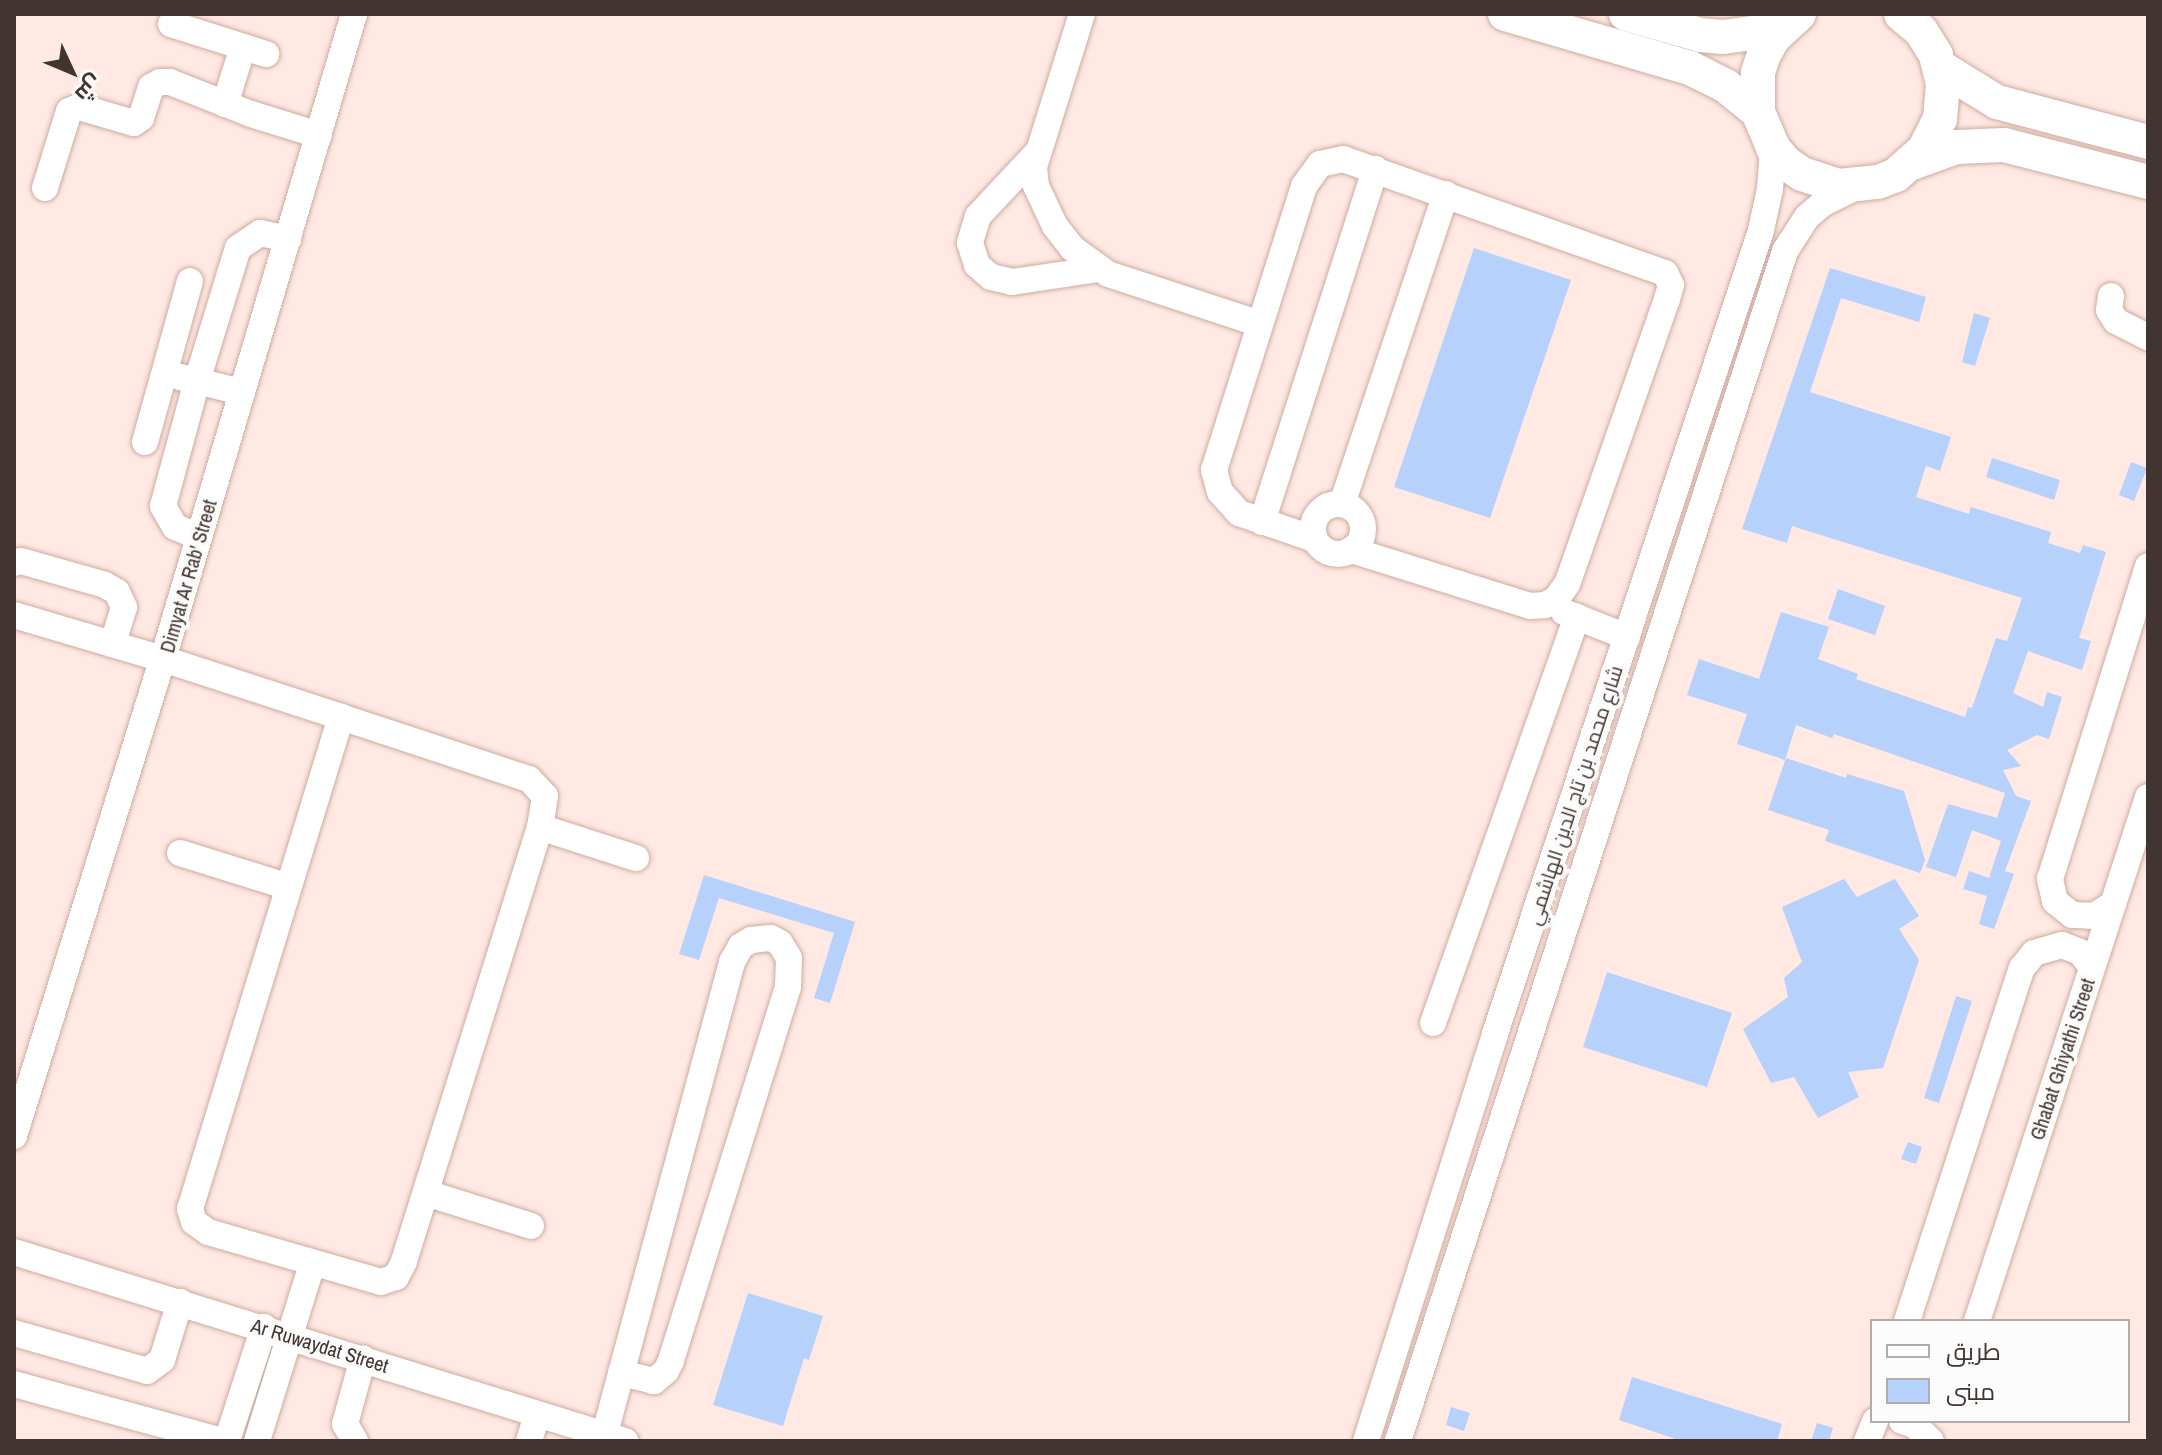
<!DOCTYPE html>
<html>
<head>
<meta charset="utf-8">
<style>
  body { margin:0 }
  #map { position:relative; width:2162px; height:1455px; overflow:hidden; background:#ffe9e2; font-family:"Archivo Narrow",Cairo,sans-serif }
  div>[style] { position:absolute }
  .building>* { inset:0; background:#b5d1fc }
  .roads { filter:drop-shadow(0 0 2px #cdaba0) drop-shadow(0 0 2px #cdaba0) }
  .minor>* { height:26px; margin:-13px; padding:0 13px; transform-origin:13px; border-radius:13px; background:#fff }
  .minor>.ring { margin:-13px; padding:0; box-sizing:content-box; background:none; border:26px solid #fff; border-radius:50% }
  .major>* { height:34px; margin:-17px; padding:0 17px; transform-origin:17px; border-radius:17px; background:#fff }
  span { translate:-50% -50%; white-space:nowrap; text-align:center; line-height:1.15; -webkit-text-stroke:8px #fcfcfc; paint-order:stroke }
  .street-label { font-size:20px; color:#423430 }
  .frame { position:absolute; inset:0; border:16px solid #423430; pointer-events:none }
  .legend { position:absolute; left:1870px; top:1319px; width:260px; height:104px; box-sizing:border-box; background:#fcfcfc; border:2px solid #b2acaa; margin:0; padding:10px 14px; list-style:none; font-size:24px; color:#423430 }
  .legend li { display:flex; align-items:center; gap:16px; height:40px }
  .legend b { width:40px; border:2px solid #b2acaa }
  .north { position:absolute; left:32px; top:32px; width:80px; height:80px; -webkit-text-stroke:6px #fcfcfc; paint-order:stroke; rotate:134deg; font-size:22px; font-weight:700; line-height:32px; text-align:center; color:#423430 }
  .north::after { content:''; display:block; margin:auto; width:28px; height:36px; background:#423430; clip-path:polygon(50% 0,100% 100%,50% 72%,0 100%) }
</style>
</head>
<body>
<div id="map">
  <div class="building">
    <div style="clip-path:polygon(1474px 248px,1571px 280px,1490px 518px,1394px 487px)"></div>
    <div style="clip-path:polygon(1830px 268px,1926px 297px,1919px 322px,1841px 298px,1810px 392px,1951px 437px,1940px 471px,1926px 466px,1916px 497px,1969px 514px,1971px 507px,2051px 532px,2048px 543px,2080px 553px,2083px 545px,2106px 552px,2079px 638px,2091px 641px,2082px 670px,2028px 651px,2013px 693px,2043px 707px,2047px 692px,2062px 697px,2049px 739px,2037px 735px,2007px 750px,2021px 766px,2003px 770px,2016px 796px,2031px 801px,2005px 871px,2014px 874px,1994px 929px,1979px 924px,1987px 896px,1963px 889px,1969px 871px,1989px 878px,2001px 841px,1972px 830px,1956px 877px,1926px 867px,1948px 804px,1997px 818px,2005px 793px,1834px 734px,1832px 738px,1796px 725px,1785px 760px,1737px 744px,1747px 714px,1687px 695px,1699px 659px,1759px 679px,1781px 612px,1829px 627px,1818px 659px,1858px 674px,1856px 679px,1965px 717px,1968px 707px,1972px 708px,1996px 638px,2007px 641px,2022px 598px,1792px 526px,1787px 543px,1742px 529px)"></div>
    <div style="clip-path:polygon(1974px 313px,1990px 318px,1975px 366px,1962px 362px)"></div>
    <div style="clip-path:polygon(1992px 458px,2060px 480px,2054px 500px,1986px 477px)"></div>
    <div style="clip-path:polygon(2131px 462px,2147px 468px,2134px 501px,2119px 495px)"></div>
    <div style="clip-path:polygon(1838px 589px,1885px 606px,1875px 635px,1828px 619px)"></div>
    <div style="clip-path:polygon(1786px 758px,1846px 778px,1847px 774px,1904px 791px,1925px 860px,1920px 873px,1825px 841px,1829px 830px,1768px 810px)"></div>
    <div style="clip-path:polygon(704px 875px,855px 922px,830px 1003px,814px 998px,834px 933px,719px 898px,699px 960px,679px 954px)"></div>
    <div style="clip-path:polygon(1844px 879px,1857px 897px,1895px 879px,1919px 916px,1899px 929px,1919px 960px,1883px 1068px,1848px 1072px,1859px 1097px,1818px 1118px,1794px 1077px,1771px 1083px,1743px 1029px,1788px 997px,1784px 978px,1802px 962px,1782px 907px)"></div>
    <div style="clip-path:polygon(1607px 972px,1732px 1013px,1707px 1087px,1583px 1047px)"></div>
    <div style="clip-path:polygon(1956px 996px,1972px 1001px,1939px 1103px,1924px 1098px)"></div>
    <div style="clip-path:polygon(1908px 1142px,1922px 1147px,1916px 1164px,1901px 1159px)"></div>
    <div style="clip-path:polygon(748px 1293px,823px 1316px,809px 1360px,804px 1358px,783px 1426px,713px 1405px)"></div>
    <div style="clip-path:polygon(1632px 1377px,1782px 1424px,1777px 1441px,1682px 1441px,1619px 1420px)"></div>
    <div style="clip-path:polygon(1451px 1407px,1470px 1413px,1464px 1431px,1446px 1425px)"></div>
    <div style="clip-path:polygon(1817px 1423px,1833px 1428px,1829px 1441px,1811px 1441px)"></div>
  </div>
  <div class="roads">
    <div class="minor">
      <div style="left:1082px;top:14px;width:160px;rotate:107.4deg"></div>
      <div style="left:1034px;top:167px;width:19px;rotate:84deg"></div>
      <div style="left:1036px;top:186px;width:44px;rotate:64.6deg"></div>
      <div style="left:1055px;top:226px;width:28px;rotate:52deg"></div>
      <div style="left:1072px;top:248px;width:44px;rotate:35.8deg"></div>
      <div style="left:1108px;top:274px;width:160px;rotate:18.2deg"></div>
      <div style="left:171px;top:24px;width:100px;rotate:17.5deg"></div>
      <div style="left:225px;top:104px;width:60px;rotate:-72.5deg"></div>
      <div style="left:1037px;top:153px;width:86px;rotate:133.1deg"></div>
      <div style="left:978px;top:216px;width:28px;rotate:107deg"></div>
      <div style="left:970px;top:243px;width:23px;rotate:72deg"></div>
      <div style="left:977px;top:265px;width:18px;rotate:41deg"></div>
      <div style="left:991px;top:277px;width:22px;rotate:13deg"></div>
      <div style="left:1012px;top:282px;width:88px;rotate:-8.5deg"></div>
      <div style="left:45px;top:188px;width:81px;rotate:-72.7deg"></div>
      <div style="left:69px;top:111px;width:11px;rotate:-22deg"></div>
      <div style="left:79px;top:107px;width:57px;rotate:16.2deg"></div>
      <div style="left:134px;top:123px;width:9px;rotate:-36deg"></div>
      <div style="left:141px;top:118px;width:33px;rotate:-72deg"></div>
      <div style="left:151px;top:87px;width:10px;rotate:-29deg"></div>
      <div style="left:160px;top:82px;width:10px"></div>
      <div style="left:170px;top:82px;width:87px;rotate:21.6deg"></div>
      <div style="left:251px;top:114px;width:71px;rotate:17.2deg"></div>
      <div style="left:2111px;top:296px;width:14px;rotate:98deg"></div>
      <div style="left:2109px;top:310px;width:13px;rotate:58deg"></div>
      <div style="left:2116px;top:321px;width:36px;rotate:27deg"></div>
      <div style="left:180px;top:377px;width:64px;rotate:13.6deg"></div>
      <div style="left:145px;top:442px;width:167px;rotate:-74.4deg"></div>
      <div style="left:1342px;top:504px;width:327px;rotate:-71.5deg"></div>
      <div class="ring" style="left:1313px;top:504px;width:24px;height:24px"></div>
      <div style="left:1262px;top:522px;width:371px;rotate:-72.2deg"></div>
      <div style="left:199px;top:537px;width:26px;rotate:-157deg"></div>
      <div style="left:175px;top:527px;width:24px;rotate:-120deg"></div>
      <div style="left:163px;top:506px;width:130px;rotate:-74.8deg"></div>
      <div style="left:197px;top:381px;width:139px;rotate:-72.9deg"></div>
      <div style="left:238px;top:248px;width:27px;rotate:-34deg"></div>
      <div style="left:260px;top:233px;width:29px;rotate:12deg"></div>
      <div style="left:1314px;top:539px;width:79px;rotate:-160.9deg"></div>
      <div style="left:1239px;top:513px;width:28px;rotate:-132deg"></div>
      <div style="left:1220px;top:492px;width:23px;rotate:-105deg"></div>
      <div style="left:1214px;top:470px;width:298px;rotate:-72.4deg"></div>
      <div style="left:1304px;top:186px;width:27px;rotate:-54deg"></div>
      <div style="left:1320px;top:164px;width:24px;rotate:-12deg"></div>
      <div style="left:1343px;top:159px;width:342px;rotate:19.5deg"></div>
      <div style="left:1665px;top:273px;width:13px;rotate:63deg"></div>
      <div style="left:1671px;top:285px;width:15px;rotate:106deg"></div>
      <div style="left:1667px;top:299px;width:302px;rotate:109.3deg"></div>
      <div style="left:1567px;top:584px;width:19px;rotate:126deg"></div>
      <div style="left:1556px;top:599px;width:13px;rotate:151deg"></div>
      <div style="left:1545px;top:605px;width:15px;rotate:176deg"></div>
      <div style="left:1530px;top:606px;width:188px;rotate:-162.6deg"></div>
      <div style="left:14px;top:563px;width:7px;rotate:-16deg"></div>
      <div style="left:21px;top:561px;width:87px;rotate:15.9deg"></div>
      <div style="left:105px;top:585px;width:14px;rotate:30deg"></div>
      <div style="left:117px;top:592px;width:17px;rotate:65deg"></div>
      <div style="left:124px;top:607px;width:39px;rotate:107deg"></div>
      <div style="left:1564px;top:612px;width:68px;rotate:21.6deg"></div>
      <div style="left:14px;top:615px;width:155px;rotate:16.5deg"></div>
      <div style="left:163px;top:659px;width:187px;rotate:18deg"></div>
      <div style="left:341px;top:717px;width:198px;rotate:18.3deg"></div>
      <div style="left:529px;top:779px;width:23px;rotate:47deg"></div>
      <div style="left:545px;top:796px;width:31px;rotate:99deg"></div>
      <div style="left:540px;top:827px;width:456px;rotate:107.4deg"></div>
      <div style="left:404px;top:1262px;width:17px;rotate:118deg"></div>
      <div style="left:396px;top:1277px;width:16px;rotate:162deg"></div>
      <div style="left:381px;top:1282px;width:180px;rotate:-163.9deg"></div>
      <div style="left:208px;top:1232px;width:17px;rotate:-144deg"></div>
      <div style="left:194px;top:1222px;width:14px;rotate:-107deg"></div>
      <div style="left:190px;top:1209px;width:515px;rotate:-72.94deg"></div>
      <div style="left:540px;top:827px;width:101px;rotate:17.9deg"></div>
      <div style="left:180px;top:853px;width:111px;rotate:17.3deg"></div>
      <div style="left:2113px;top:904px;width:22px;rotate:148deg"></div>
      <div style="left:2094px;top:916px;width:22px;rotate:-177deg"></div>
      <div style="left:2072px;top:915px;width:22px;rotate:-141deg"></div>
      <div style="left:2055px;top:901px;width:23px;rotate:-103deg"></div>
      <div style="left:2050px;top:879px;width:328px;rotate:-72.6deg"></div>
      <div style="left:1433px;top:1023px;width:431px;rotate:-70.5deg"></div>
      <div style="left:14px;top:1136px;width:500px;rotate:-72.7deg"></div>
      <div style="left:163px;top:659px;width:673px;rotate:-73.5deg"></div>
      <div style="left:426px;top:1193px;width:110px;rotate:17.4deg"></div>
      <div style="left:14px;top:1252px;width:640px;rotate:17.19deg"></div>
      <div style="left:1907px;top:1321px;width:371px;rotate:-72deg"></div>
      <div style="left:2022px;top:968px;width:19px;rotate:-51deg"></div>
      <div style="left:2034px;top:953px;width:29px;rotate:-16deg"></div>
      <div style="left:2062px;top:945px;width:19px;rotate:21deg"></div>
      <div style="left:2080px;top:952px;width:19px;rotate:51deg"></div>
      <div style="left:1977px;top:1321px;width:551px;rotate:-71.93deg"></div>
      <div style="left:14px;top:1333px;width:138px;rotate:15.9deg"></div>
      <div style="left:147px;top:1371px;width:19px;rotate:-36deg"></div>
      <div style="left:162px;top:1360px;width:61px;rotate:-72.8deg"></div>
      <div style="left:14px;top:1384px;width:217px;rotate:15.3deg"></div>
      <div style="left:1902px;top:1421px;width:13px;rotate:18deg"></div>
      <div style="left:1914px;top:1425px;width:23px;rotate:43deg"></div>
      <div style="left:605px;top:1433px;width:488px;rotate:-74.9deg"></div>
      <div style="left:732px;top:962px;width:18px;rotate:-61deg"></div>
      <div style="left:741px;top:946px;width:12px;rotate:-31deg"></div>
      <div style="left:751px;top:940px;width:20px;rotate:-6deg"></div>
      <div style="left:771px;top:938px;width:10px;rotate:29deg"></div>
      <div style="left:780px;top:943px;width:17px;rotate:59deg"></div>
      <div style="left:789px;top:958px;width:29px;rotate:92deg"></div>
      <div style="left:788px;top:987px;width:392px;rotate:107.4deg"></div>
      <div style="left:671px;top:1361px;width:11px;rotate:117deg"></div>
      <div style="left:666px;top:1371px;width:16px;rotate:140deg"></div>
      <div style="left:654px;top:1381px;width:34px;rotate:-166deg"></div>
      <div style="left:227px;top:1441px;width:120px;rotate:-72deg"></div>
      <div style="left:257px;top:1441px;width:185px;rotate:-72.7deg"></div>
      <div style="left:355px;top:1441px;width:20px;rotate:-120deg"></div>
      <div style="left:345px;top:1424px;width:68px;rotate:-74.7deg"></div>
      <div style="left:529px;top:1441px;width:28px;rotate:-73deg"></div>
      <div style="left:1366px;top:1441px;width:427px;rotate:-72.4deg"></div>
      <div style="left:1495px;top:1034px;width:847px;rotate:-71.69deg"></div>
      <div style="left:1761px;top:230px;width:42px;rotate:-77.6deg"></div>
      <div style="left:1770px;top:189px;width:41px;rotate:-85.8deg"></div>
      <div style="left:1398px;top:1441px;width:1251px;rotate:-71.98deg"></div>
      <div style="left:1785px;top:251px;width:40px;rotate:-57.1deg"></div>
      <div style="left:1807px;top:217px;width:20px;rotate:-41deg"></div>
      <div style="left:1822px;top:204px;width:40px;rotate:-26.6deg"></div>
      <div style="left:1867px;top:1441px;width:22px;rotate:-68deg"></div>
    </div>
    <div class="major">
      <div style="left:1505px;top:14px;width:193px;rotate:16.3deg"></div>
      <div style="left:1690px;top:68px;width:40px;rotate:26.6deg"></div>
      <div style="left:1726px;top:86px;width:41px;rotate:39.1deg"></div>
      <div style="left:1626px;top:14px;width:77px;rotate:15.8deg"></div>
      <div style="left:1700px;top:35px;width:23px;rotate:5deg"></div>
      <div style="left:1723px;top:37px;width:43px;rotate:-7.9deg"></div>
      <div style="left:1766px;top:31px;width:22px;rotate:-21deg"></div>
      <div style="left:1799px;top:14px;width:34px;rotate:137deg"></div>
      <div style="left:1774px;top:37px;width:20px;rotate:120deg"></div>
      <div style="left:1764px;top:54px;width:20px;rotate:108deg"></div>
      <div style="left:1758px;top:73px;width:39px;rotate:90deg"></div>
      <div style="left:1758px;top:112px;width:39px;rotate:67deg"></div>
      <div style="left:1773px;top:148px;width:20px;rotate:49deg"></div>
      <div style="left:1786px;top:163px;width:19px;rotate:35deg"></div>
      <div style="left:1802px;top:174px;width:39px;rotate:18deg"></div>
      <div style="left:1839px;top:186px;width:39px;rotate:-6deg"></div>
      <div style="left:1878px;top:182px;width:19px;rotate:-21deg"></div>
      <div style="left:1896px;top:175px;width:38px;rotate:-42deg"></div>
      <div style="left:1924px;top:150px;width:35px;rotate:-63deg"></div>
      <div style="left:1940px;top:119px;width:35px;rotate:-85deg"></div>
      <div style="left:1943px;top:84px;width:30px;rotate:-104deg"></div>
      <div style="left:1936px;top:55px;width:28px;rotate:-122deg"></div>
      <div style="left:1921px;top:31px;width:26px;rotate:-140deg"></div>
      <div style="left:1940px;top:67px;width:67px;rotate:31.6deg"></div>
      <div style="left:1997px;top:102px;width:156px;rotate:14.8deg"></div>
      <div style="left:1912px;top:163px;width:47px;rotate:-20deg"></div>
      <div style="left:1956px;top:147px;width:48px;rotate:-2.4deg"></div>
      <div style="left:2004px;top:145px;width:149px;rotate:14.4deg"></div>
    </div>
  </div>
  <div class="street-label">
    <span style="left:188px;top:576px;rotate:-74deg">Dimyat Ar Rab' Street</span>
    <span style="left:1574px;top:795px;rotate:-72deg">شارع محمد بن تاج الدين الهاشمي</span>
    <span style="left:2062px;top:1059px;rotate:-72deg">Ghabat Ghiyathi Street</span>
    <span style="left:320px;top:1345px;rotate:17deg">Ar Ruwaydat Street</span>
  </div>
  <div class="frame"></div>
  <ul class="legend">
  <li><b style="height:10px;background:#fff"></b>طريق</li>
  <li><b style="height:22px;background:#b5d1fc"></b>مبنى</li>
  </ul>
  <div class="north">ش</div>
</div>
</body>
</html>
